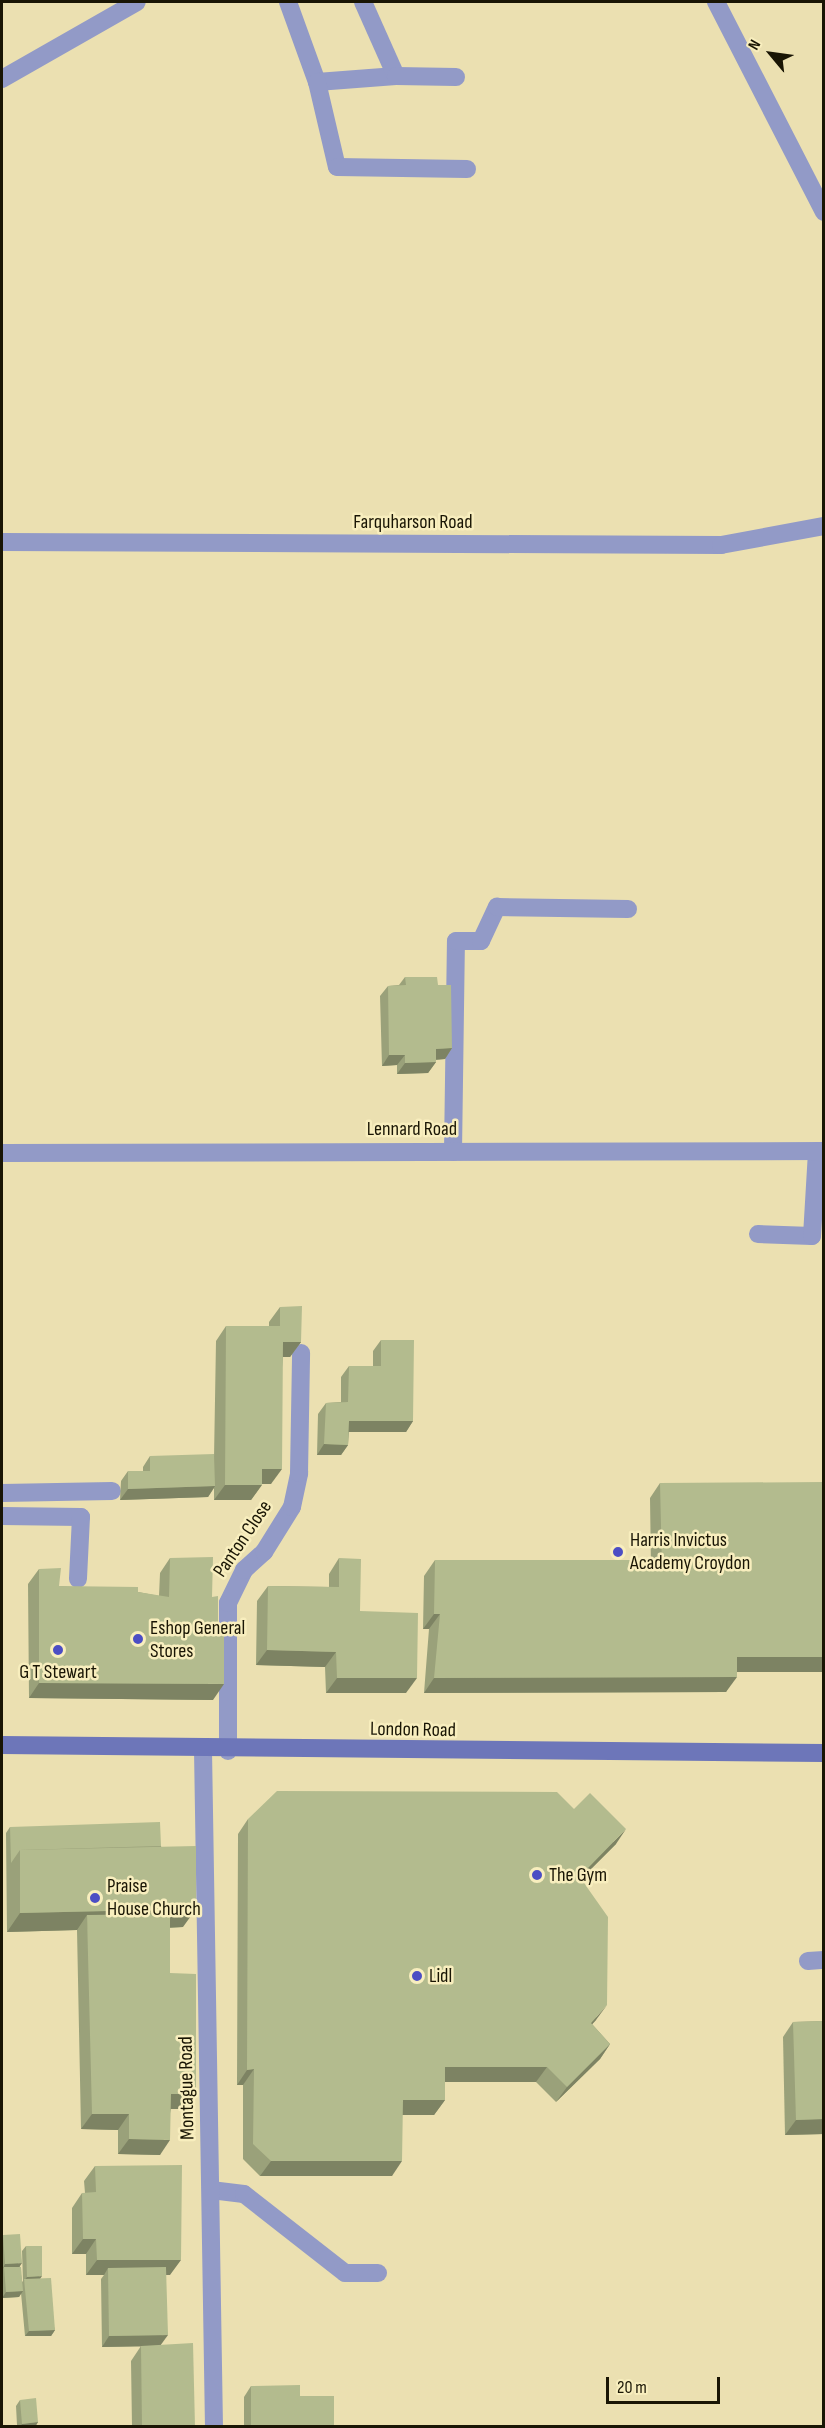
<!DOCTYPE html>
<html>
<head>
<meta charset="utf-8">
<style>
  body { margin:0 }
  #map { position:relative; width:825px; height:2428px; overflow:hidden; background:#ebe0b1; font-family:"Sofia Sans Condensed",sans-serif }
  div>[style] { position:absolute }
  .lane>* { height:18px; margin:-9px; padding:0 9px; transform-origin:9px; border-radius:9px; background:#929ac7 }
  .street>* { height:18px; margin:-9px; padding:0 9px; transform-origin:9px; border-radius:9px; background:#929ac7 }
  .secondary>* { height:18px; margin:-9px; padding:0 9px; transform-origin:9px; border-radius:9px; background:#6d76b9 }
  .wall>* { inset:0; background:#9aa17a }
  .shaded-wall>* { inset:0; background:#7d8363 }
  .building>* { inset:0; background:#b3bb8e }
  .dots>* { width:16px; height:16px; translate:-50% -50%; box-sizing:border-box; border:3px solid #f8eebe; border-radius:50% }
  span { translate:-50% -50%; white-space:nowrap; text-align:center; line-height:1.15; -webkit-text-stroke:5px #f8eebe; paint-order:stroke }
  .street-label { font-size:20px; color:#191504 }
  .poi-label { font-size:20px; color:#191504 }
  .left { translate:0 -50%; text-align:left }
  .frame { position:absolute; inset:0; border:3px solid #191504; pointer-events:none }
  .north { position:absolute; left:741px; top:24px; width:60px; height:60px; -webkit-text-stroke:4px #f8eebe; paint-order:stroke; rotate:299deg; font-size:16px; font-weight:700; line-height:24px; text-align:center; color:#191504 }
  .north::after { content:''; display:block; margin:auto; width:21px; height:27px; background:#191504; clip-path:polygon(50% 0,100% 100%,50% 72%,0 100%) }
  .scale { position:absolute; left:606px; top:2377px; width:114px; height:27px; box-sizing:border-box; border:3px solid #191504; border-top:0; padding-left:8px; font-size:18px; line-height:21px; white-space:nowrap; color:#191504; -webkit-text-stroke:4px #f8eebe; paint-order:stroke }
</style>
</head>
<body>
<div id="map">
  <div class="lane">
    <div style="left:288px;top:2px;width:85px;rotate:70.1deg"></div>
    <div style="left:317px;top:82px;width:79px;rotate:-4.3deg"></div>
    <div style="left:396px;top:76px;width:81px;rotate:-114deg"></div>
    <div style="left:396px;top:76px;width:60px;rotate:1deg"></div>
    <div style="left:317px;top:82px;width:87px;rotate:76.8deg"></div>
    <div style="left:337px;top:167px;width:130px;rotate:0.9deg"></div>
    <div style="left:453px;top:1152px;width:211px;rotate:-89.2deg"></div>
    <div style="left:456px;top:941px;width:25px"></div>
    <div style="left:481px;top:941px;width:38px;rotate:-65deg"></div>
    <div style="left:497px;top:907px;width:131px;rotate:0.9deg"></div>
    <div style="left:758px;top:1234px;width:54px;rotate:2.1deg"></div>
    <div style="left:812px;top:1236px;width:85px;rotate:-86.6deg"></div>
    <div style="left:2px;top:1516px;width:79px;rotate:0.7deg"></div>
    <div style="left:81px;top:1517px;width:62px;rotate:92.8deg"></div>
    <div style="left:808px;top:1961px;width:16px;rotate:-4deg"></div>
    <div style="left:211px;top:2190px;width:33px;rotate:7deg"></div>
    <div style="left:244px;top:2194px;width:128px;rotate:38deg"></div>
    <div style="left:345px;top:2273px;width:33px"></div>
  </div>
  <div class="street">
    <div style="left:716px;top:2px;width:236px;rotate:62.8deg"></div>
    <div style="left:2px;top:79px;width:155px;rotate:-29.7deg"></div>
    <div style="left:2px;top:542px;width:719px;rotate:0.24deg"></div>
    <div style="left:721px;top:545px;width:105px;rotate:-10.5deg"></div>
    <div style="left:2px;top:1153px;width:822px;rotate:-0.14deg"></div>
    <div style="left:2px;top:1493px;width:110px;rotate:-1deg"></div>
    <div style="left:203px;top:1750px;width:676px;rotate:89.07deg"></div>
    <div style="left:228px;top:1751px;width:148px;rotate:-90deg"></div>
    <div style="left:228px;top:1603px;width:37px;rotate:-64deg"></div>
    <div style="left:244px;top:1570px;width:27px;rotate:-42deg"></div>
    <div style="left:264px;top:1552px;width:53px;rotate:-58.1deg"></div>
    <div style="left:292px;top:1507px;width:35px;rotate:-78deg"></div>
    <div style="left:299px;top:1473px;width:120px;rotate:-89deg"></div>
  </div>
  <div class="secondary">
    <div style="left:2px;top:1745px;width:822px;rotate:0.56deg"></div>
  </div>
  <div class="wall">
    <div style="clip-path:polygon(405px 977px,438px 985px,452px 1048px,445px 1059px,436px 1060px,436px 1062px,428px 1073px,397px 1074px,397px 1065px,382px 1066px,380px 996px,388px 986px,399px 985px)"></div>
    <div style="clip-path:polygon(280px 1307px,301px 1342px,290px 1357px,283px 1357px,271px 1484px,262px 1484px,251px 1500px,214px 1500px,214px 1488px,208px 1497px,120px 1500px,121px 1481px,128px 1471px,143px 1471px,143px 1467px,150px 1456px,214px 1458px,216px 1341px,226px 1326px,269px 1326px,269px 1322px)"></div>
    <div style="clip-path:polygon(381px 1340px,413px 1421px,406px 1432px,349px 1432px,348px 1445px,341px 1455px,317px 1455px,318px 1414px,326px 1403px,341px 1402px,341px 1377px,349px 1366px,373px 1366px,373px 1351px)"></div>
    <div style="clip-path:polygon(660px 1483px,737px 1672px,726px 1692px,424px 1693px,429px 1629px,423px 1629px,424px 1576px,435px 1560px,651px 1568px,650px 1498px)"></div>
    <div style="clip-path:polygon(170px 1558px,213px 1700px,29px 1698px,28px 1584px,39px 1569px,59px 1586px,138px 1592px,159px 1596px,160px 1573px)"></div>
    <div style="clip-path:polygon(339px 1558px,360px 1611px,406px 1693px,326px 1693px,325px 1667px,256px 1665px,257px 1601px,268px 1586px,329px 1587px,329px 1574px)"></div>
    <div style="clip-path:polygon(574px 1809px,616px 1844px,584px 1876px,596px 2020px,592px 2024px,610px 2044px,600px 2059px,556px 2102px,536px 2082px,445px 2082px,445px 2100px,434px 2115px,402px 2115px,392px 2176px,260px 2176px,243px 2159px,243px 2085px,237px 2085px,238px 1834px,248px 1819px)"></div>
    <div style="clip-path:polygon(10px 1827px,161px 1846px,183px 1927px,170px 1928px,170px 1973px,196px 2094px,185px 2109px,171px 2109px,160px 2155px,118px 2154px,118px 2130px,81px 2129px,77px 1930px,7px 1932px,6px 1833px)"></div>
    <div style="clip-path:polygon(824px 2021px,824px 2134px,785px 2135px,783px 2037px,793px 2022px)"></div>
    <div style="clip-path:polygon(95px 2166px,170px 2275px,166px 2275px,161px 2345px,195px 2427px,132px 2427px,131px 2361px,141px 2346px,145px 2346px,102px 2347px,101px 2279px,104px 2275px,86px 2275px,86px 2254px,72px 2254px,72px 2208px,82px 2193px,85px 2193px,84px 2181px)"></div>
    <div style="clip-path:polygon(3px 2235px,20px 2267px,22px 2282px,23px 2281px,22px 2251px,26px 2246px,40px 2279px,55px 2330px,51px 2336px,25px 2336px,21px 2293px,19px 2297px,2px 2298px,2px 2236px)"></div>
    <div style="clip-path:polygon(251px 2386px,300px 2396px,334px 2427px,244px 2427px,244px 2397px)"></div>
    <div style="clip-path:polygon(20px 2400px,38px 2422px,36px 2425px,39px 2427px,15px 2427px,17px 2425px,16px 2406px)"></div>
  </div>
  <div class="shaded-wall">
    <div style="clip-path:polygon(452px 1048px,445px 1059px,428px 1060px,436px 1049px)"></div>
    <div style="clip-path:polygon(389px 1055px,405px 1055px,397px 1065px,382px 1066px)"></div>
    <div style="clip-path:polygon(436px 1062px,428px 1073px,397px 1074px,405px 1063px)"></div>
    <div style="clip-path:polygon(283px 1342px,301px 1342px,290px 1357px,272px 1357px)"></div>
    <div style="clip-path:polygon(349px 1421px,413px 1421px,406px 1432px,341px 1432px)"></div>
    <div style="clip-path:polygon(324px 1444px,348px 1445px,341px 1455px,317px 1455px)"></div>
    <div style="clip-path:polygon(262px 1469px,282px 1469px,271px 1484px,252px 1484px)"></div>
    <div style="clip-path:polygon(225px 1485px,262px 1485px,251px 1500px,214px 1500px)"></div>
    <div style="clip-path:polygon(215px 1486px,208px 1497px,120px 1500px,128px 1489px)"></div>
    <div style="clip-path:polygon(434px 1614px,440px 1614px,429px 1629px,423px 1629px)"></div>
    <div style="clip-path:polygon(267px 1650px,336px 1652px,325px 1667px,256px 1665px)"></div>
    <div style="clip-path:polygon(737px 1657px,824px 1657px,824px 1672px,727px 1672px)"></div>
    <div style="clip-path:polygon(737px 1677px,726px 1692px,424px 1693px,434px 1678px)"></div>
    <div style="clip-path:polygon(337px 1678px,417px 1678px,406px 1693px,326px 1693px)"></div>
    <div style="clip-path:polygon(39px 1683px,224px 1684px,213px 1700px,29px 1698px)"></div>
    <div style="clip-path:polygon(626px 1829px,616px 1844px,573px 1887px,584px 1872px)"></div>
    <div style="clip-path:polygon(196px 1909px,183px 1927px,88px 1930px,87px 1915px,77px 1930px,7px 1932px,20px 1913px)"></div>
    <div style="clip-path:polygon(607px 2005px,596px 2020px,580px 2038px,591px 2023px)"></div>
    <div style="clip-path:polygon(610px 2044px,600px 2059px,556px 2102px,567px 2087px)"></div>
    <div style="clip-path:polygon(445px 2067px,547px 2067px,536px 2082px,435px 2082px)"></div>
    <div style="clip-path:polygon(254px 2069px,243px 2085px,237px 2085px,247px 2070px)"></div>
    <div style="clip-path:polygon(171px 2094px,196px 2094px,185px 2109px,160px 2109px)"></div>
    <div style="clip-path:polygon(403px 2100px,445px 2100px,434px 2115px,392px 2115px)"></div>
    <div style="clip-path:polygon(92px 2114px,129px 2114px,118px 2130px,81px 2129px)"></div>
    <div style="clip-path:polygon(824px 2119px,824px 2134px,785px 2135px,796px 2120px)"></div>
    <div style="clip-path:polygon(129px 2139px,170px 2140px,160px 2155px,118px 2154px)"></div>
    <div style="clip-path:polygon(271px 2161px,402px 2161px,392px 2176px,260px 2176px)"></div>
    <div style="clip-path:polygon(83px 2239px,96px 2239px,86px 2254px,72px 2254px)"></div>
    <div style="clip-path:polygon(97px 2260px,181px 2260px,170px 2275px,109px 2275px,108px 2268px,104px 2275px,86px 2275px)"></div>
    <div style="clip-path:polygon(22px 2263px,18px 2269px,4px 2267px,2px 2270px,5px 2264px)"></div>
    <div style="clip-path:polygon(42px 2276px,38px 2282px,24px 2281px,27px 2277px)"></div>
    <div style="clip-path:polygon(23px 2291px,19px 2297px,2px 2298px,6px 2292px)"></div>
    <div style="clip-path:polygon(55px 2330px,51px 2336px,25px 2336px,29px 2331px)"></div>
    <div style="clip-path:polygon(168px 2335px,160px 2346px,102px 2347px,109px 2336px)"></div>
    <div style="clip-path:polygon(38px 2422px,35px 2427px,20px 2427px,22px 2424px)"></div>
  </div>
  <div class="building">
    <div style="clip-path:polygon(405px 977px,437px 977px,438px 985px,451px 985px,452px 1048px,436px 1049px,436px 1062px,405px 1063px,405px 1055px,389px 1055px,388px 986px,406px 985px)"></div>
    <div style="clip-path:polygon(302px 1306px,301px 1342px,283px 1342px,282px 1469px,262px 1469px,262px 1485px,225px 1485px,226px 1326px,280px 1326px,280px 1307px)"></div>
    <div style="clip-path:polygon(381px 1340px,414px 1340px,413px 1421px,349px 1421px,348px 1445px,324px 1444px,326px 1403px,348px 1402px,349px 1366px,381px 1366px)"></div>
    <div style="clip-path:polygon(214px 1454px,215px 1486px,128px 1489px,128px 1471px,150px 1471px,150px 1456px)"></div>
    <div style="clip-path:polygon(824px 1482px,824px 1657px,737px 1657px,737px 1677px,434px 1678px,440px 1614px,434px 1614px,435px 1560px,639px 1560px,639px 1568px,662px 1568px,660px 1483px)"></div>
    <div style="clip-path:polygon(213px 1557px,212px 1597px,218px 1596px,218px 1625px,224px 1625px,224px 1684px,39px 1683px,39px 1569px,61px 1568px,59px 1586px,138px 1587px,138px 1592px,169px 1597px,170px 1558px)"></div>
    <div style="clip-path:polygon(339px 1558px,361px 1559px,360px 1611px,418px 1613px,417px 1678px,337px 1678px,336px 1652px,267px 1650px,268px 1586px,339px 1587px)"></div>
    <div style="clip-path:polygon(277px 1791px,557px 1792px,574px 1809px,590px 1793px,626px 1829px,584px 1872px,584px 1883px,608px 1917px,607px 2005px,591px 2023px,610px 2044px,567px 2087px,547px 2067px,445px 2067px,445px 2100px,403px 2100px,402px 2161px,271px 2161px,253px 2144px,254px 2069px,247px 2070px,248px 1819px)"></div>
    <div style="clip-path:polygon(160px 1822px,161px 1846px,20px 1850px,11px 1863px,10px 1827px)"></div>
    <div style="clip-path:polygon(196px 1846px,196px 1909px,20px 1913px,20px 1850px)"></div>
    <div style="clip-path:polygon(170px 1914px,170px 1973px,196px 1974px,196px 2094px,171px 2094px,170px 2140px,129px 2139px,129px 2114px,92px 2114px,87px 1915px)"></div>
    <div style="clip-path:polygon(824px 2021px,824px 2119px,796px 2120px,793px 2022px)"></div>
    <div style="clip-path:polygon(182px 2165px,181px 2260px,97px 2260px,96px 2239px,83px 2239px,82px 2193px,96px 2192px,95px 2166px)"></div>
    <div style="clip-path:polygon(20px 2234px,22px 2263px,5px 2264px,3px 2235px)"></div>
    <div style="clip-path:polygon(26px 2246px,42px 2246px,42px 2276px,27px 2277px)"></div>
    <div style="clip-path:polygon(4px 2267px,21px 2267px,23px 2291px,6px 2292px)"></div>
    <div style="clip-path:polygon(166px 2267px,168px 2335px,109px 2336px,108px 2268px)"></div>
    <div style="clip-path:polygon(51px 2278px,55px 2330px,29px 2331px,24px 2279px)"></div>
    <div style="clip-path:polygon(193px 2343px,195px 2427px,142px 2427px,141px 2346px)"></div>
    <div style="clip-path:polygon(300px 2385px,300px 2396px,334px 2396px,334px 2427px,251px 2427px,251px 2386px)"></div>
    <div style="clip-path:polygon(36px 2398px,38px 2422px,22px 2424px,20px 2400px)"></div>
    <div style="clip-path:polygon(16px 2425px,39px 2425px,39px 2427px,16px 2427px)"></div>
  </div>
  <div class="dots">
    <div style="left:618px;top:1552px;background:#4c4ec4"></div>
    <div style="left:138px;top:1639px;background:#4c4ec4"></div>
    <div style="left:58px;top:1650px;background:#4c4ec4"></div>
    <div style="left:537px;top:1875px;background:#4c4ec4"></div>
    <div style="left:95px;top:1898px;background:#4c4ec4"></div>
    <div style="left:417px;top:1976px;background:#4c4ec4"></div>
  </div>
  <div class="street-label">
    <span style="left:413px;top:522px">Farquharson Road</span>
    <span style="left:412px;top:1129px">Lennard Road</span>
    <span style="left:243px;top:1539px;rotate:-56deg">Panton Close</span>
    <span style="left:413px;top:1730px;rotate:1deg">London Road</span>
    <span style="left:187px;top:2088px;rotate:-91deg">Montague Road</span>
  </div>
  <div class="poi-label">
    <span class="left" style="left:630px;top:1552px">Harris Invictus<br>Academy Croydon</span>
    <span class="left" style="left:150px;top:1640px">Eshop General<br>Stores</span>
    <span style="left:58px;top:1672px">G T Stewart</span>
    <span class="left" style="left:549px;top:1875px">The Gym</span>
    <span class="left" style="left:107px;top:1898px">Praise<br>House Church</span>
    <span class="left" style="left:429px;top:1976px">Lidl</span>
  </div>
  <div class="frame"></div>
  <div class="north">N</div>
  <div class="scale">20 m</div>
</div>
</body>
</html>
